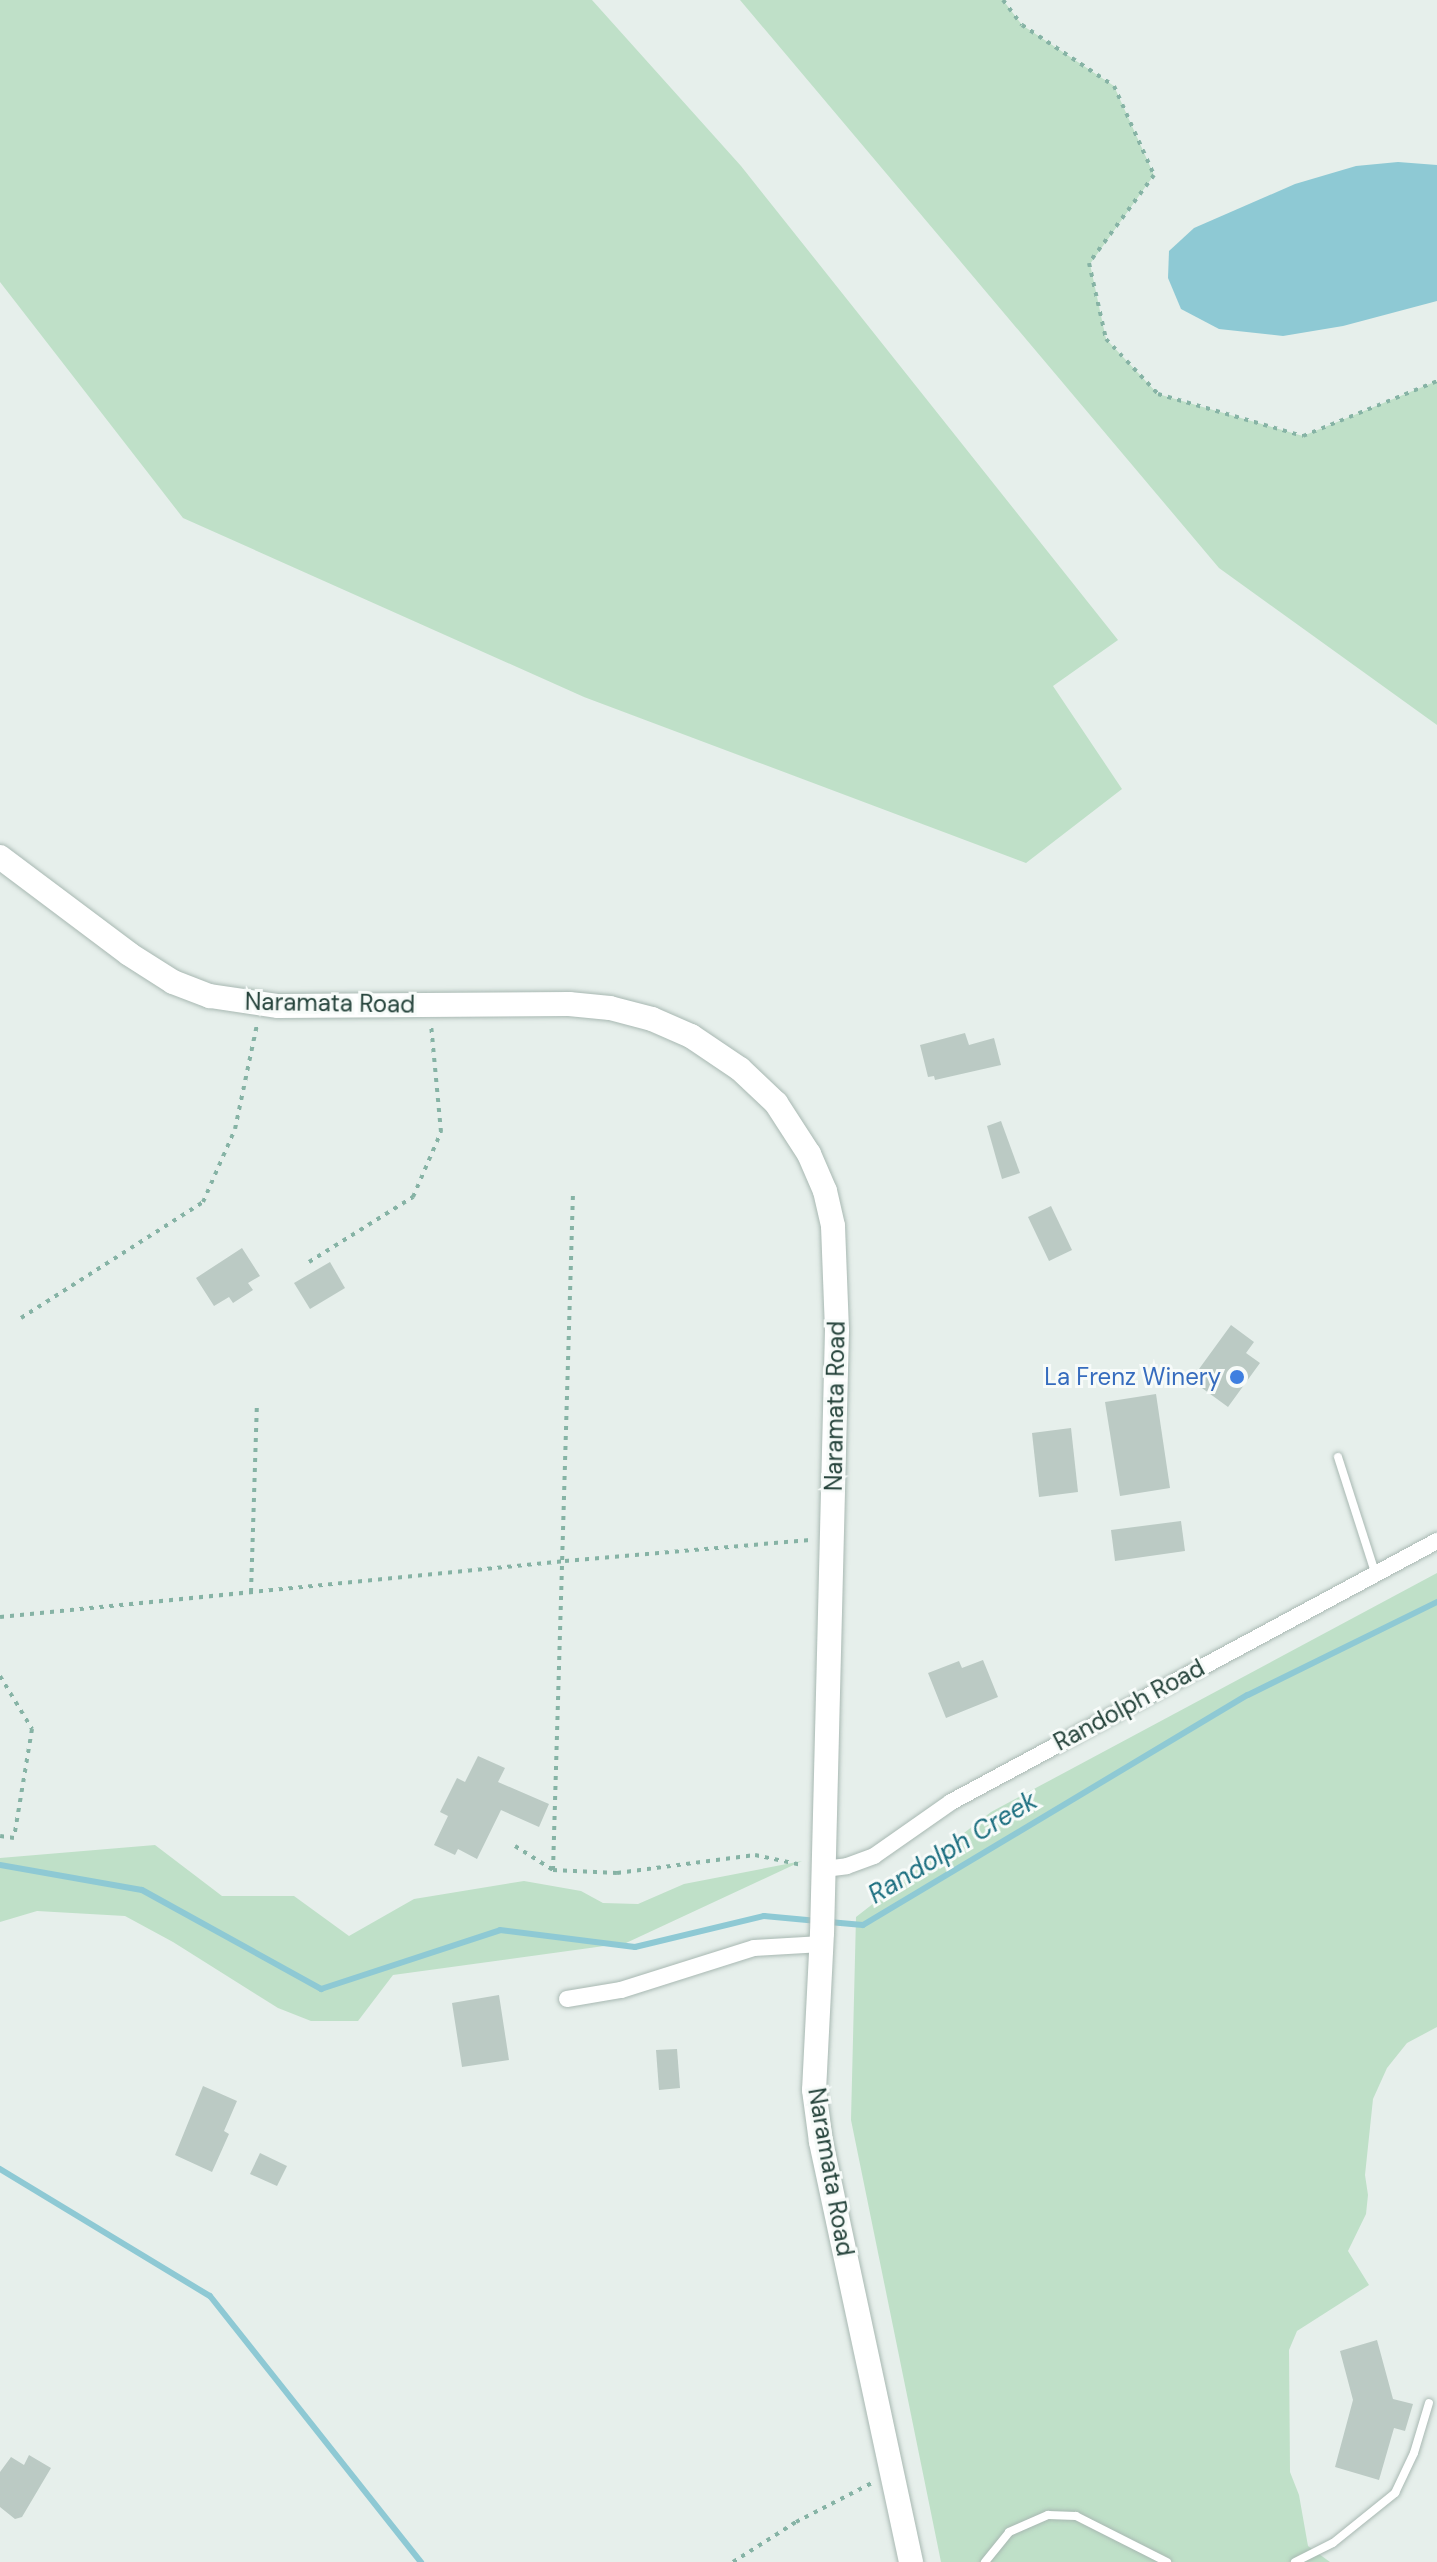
<!DOCTYPE html>
<html>
<head>
<meta charset="utf-8">
<style>
  body { margin:0 }
  #map { position:relative; width:1437px; height:2562px; overflow:hidden; background:#e6efeb; font-family:"DM Sans",sans-serif }
  div>[style] { position:absolute }
  .green>* { inset:0; background:#bfe0c8 }
  .water>* { inset:0; background:#8ec9d4 }
  .stream>* { height:6px; margin:-3px; padding:0 3px; transform-origin:3px; border-radius:3px; background:#8ec9d4 }
  .building>* { inset:0; background:#bbcac4 }
  .path>* { height:4px; margin-top:-2px; transform-origin:0; background:repeating-linear-gradient(90deg,#86b3a5 0 4px,transparent 0 10px) }
  .roads { filter:drop-shadow(0 0 2px #a8b8b2) drop-shadow(0 0 2px #a8b8b2) }
  .lane>* { height:8px; margin:-4px; padding:0 4px; transform-origin:4px; border-radius:4px; background:#fff }
  .street>* { height:16px; margin:-8px; padding:0 8px; transform-origin:8px; border-radius:8px; background:#fff }
  .secondary>* { height:24px; margin:-12px; padding:0 12px; transform-origin:12px; border-radius:12px; background:#fff }
  .dots>* { width:22px; height:22px; translate:-50% -50%; box-sizing:border-box; border:4px solid #f7fbf9; border-radius:50% }
  span { translate:-50% -50%; white-space:nowrap; text-align:center; line-height:1.15; -webkit-text-stroke:6px #f7fbf9; paint-order:stroke }
  .street-label { font-size:24px; color:#24423a }
  .shop-label { font-size:24px; color:#366cbe }
  .right { translate:-100% -50%; text-align:right }
  .water-label { font-size:26px; color:#1c6f80; font-style:italic }
</style>
</head>
<body>
<div id="map">
  <div class="green">
    <div style="clip-path:polygon(0 0,592px 0,741px 166px,1118px 640px,1053px 686px,1122px 789px,1026px 863px,584px 697px,183px 518px,0 282px)"></div>
    <div style="clip-path:polygon(740px 0,1003px 0,1022px 25px,1114px 86px,1154px 175px,1090px 264px,1106px 339px,1158px 394px,1303px 436px,1437px 381px,1437px 725px,1219px 568px)"></div>
    <div style="clip-path:polygon(1437px 1573px,1437px 2027px,1407px 2043px,1387px 2068px,1373px 2099px,1365px 2175px,1368px 2195px,1366px 2214px,1348px 2251px,1369px 2285px,1297px 2331px,1289px 2350px,1290px 2472px,1299px 2495px,1308px 2546px,1330px 2562px,941px 2562px,851px 2120px,856px 1917px,991px 1812px)"></div>
    <div style="clip-path:polygon(155px 1845px,222px 1896px,294px 1896px,349px 1936px,414px 1899px,524px 1881px,581px 1891px,603px 1903px,638px 1904px,684px 1884px,802px 1861px,626px 1943px,393px 1975px,358px 2021px,311px 2021px,278px 2008px,173px 1942px,125px 1916px,37px 1911px,0 1922px,0 1858px)"></div>
  </div>
  <div class="water">
    <div style="clip-path:polygon(1398px 162px,1437px 165px,1437px 301px,1343px 326px,1283px 336px,1219px 329px,1181px 309px,1168px 278px,1169px 251px,1194px 228px,1295px 184px,1356px 166px)"></div>
  </div>
  <div class="stream">
    <div style="left:0;top:1865px;width:144px;rotate:10deg"></div>
    <div style="left:142px;top:1890px;width:205px;rotate:28.9deg"></div>
    <div style="left:321px;top:1989px;width:188px;rotate:-18.2deg"></div>
    <div style="left:500px;top:1930px;width:136px;rotate:7.2deg"></div>
    <div style="left:635px;top:1947px;width:133px;rotate:-13.5deg"></div>
    <div style="left:764px;top:1916px;width:54px;rotate:5.3deg"></div>
    <div style="left:829px;top:1922px;width:34px;rotate:5deg"></div>
    <div style="left:863px;top:1925px;width:448px;rotate:-30.9deg"></div>
    <div style="left:1248px;top:1695px;width:211px;rotate:-26.2deg"></div>
    <div style="left:0;top:2169px;width:245px;rotate:31.2deg"></div>
    <div style="left:210px;top:2296px;width:340px;rotate:51.6deg"></div>
  </div>
  <div class="building">
    <div style="clip-path:polygon(965px 1033px,969px 1045px,994px 1038px,1001px 1065px,935px 1080px,934px 1076px,928px 1077px,920px 1045px)"></div>
    <div style="clip-path:polygon(1001px 1121px,1020px 1173px,1002px 1179px,987px 1126px)"></div>
    <div style="clip-path:polygon(1051px 1206px,1072px 1250px,1049px 1261px,1028px 1217px)"></div>
    <div style="clip-path:polygon(242px 1248px,260px 1276px,248px 1283px,253px 1290px,233px 1303px,229px 1297px,214px 1306px,196px 1278px)"></div>
    <div style="clip-path:polygon(330px 1262px,345px 1288px,310px 1309px,294px 1283px)"></div>
    <div style="clip-path:polygon(1231px 1325px,1254px 1342px,1246px 1353px,1260px 1363px,1228px 1407px,1191px 1380px)"></div>
    <div style="clip-path:polygon(1156px 1394px,1170px 1488px,1120px 1496px,1105px 1402px)"></div>
    <div style="clip-path:polygon(1071px 1428px,1078px 1492px,1039px 1497px,1032px 1433px)"></div>
    <div style="clip-path:polygon(1181px 1521px,1185px 1551px,1115px 1561px,1111px 1530px)"></div>
    <div style="clip-path:polygon(983px 1660px,998px 1697px,946px 1718px,928px 1673px,959px 1661px,962px 1668px)"></div>
    <div style="clip-path:polygon(478px 1756px,505px 1768px,498px 1782px,549px 1804px,539px 1827px,501px 1810px,477px 1859px,458px 1849px,455px 1855px,434px 1845px,448px 1816px,440px 1812px,457px 1778px,465px 1782px)"></div>
    <div style="clip-path:polygon(499px 1995px,509px 2060px,462px 2067px,452px 2003px)"></div>
    <div style="clip-path:polygon(677px 2049px,680px 2088px,659px 2090px,656px 2050px)"></div>
    <div style="clip-path:polygon(203px 2086px,237px 2101px,224px 2131px,229px 2134px,212px 2172px,175px 2155px)"></div>
    <div style="clip-path:polygon(260px 2153px,287px 2166px,277px 2186px,250px 2174px)"></div>
    <div style="clip-path:polygon(1377px 2340px,1393px 2399px,1413px 2404px,1405px 2431px,1394px 2428px,1379px 2480px,1335px 2467px,1353px 2400px,1340px 2351px)"></div>
    <div style="clip-path:polygon(29px 2455px,51px 2468px,22px 2517px,15px 2519px,0 2507px,0 2472px,11px 2457px,24px 2465px)"></div>
  </div>
  <div class="path">
    <div style="left:1003px;top:0;width:31px;rotate:53deg"></div>
    <div style="left:1022px;top:25px;width:110px;rotate:33.5deg"></div>
    <div style="left:1114px;top:86px;width:98px;rotate:65.8deg"></div>
    <div style="left:1154px;top:175px;width:109px;rotate:126.5deg"></div>
    <div style="left:1089px;top:263px;width:78px;rotate:77.4deg"></div>
    <div style="left:1106px;top:339px;width:76px;rotate:46.6deg"></div>
    <div style="left:1158px;top:394px;width:151px;rotate:16.2deg"></div>
    <div style="left:1303px;top:436px;width:145px;rotate:-22.3deg"></div>
    <div style="left:309px;top:1262px;width:123px;rotate:-32deg"></div>
    <div style="left:413px;top:1197px;width:71px;rotate:-66.7deg"></div>
    <div style="left:441px;top:1132px;width:107px;rotate:-95.3deg"></div>
    <div style="left:21px;top:1318px;width:216px;rotate:-32.5deg"></div>
    <div style="left:203px;top:1202px;width:80px;rotate:-66.3deg"></div>
    <div style="left:235px;top:1129px;width:106px;rotate:-78.1deg"></div>
    <div style="left:251px;top:1592px;width:186px;rotate:-88.2deg"></div>
    <div style="left:0;top:1617px;width:568px;rotate:-5.66deg"></div>
    <div style="left:565px;top:1561px;width:246px;rotate:-4.9deg"></div>
    <div style="left:0;top:1676px;width:62px;rotate:58.9deg"></div>
    <div style="left:32px;top:1729px;width:110px;rotate:99.4deg"></div>
    <div style="left:14px;top:1838px;width:14px;rotate:-172deg"></div>
    <div style="left:515px;top:1846px;width:45px;rotate:32.3deg"></div>
    <div style="left:553px;top:1870px;width:64px;rotate:2.7deg"></div>
    <div style="left:617px;top:1873px;width:139px;rotate:-7.4deg"></div>
    <div style="left:755px;top:1855px;width:48px;rotate:12deg"></div>
    <div style="left:553px;top:1870px;width:677px;rotate:-88.31deg"></div>
    <div style="left:733px;top:2562px;width:75px;rotate:-32.4deg"></div>
    <div style="left:796px;top:2522px;width:85px;rotate:-27.2deg"></div>
  </div>
  <div class="roads">
    <div class="lane">
      <div style="left:1338px;top:1457px;width:121px;rotate:72.2deg"></div>
      <div style="left:985px;top:2562px;width:38px;rotate:-51deg"></div>
      <div style="left:1009px;top:2532px;width:43px;rotate:-23.6deg"></div>
      <div style="left:1048px;top:2515px;width:28px;rotate:2deg"></div>
      <div style="left:1076px;top:2516px;width:102px;rotate:26.8deg"></div>
      <div style="left:1295px;top:2562px;width:42px;rotate:-26.6deg"></div>
      <div style="left:1333px;top:2543px;width:80px;rotate:-38.9deg"></div>
      <div style="left:1395px;top:2493px;width:44px;rotate:-64.6deg"></div>
      <div style="left:1414px;top:2453px;width:52px;rotate:-73.3deg"></div>
    </div>
    <div class="street">
      <div style="left:824px;top:1869px;width:23px;rotate:-7deg"></div>
      <div style="left:847px;top:1866px;width:29px;rotate:-20deg"></div>
      <div style="left:874px;top:1856px;width:94px;rotate:-35deg"></div>
      <div style="left:951px;top:1802px;width:552px;rotate:-28.24deg"></div>
      <div style="left:567px;top:1999px;width:55px;rotate:-9.5deg"></div>
      <div style="left:621px;top:1990px;width:139px;rotate:-17.5deg"></div>
      <div style="left:754px;top:1948px;width:68px;rotate:-3.4deg"></div>
    </div>
    <div class="secondary">
      <div style="left:0;top:857px;width:161px;rotate:36.9deg"></div>
      <div style="left:129px;top:954px;width:52px;rotate:32.5deg"></div>
      <div style="left:173px;top:982px;width:40px;rotate:21deg"></div>
      <div style="left:210px;top:996px;width:69px;rotate:8.4deg"></div>
      <div style="left:278px;top:1006px;width:291px;rotate:-0.4deg"></div>
      <div style="left:569px;top:1004px;width:41px;rotate:5.6deg"></div>
      <div style="left:610px;top:1008px;width:43px;rotate:14.7deg"></div>
      <div style="left:652px;top:1019px;width:43px;rotate:23.6deg"></div>
      <div style="left:691px;top:1036px;width:59px;rotate:34deg"></div>
      <div style="left:740px;top:1069px;width:50px;rotate:43.4deg"></div>
      <div style="left:776px;top:1103px;width:61px;rotate:57.1deg"></div>
      <div style="left:809px;top:1154px;width:40px;rotate:66.6deg"></div>
      <div style="left:825px;top:1191px;width:36px;rotate:77deg"></div>
      <div style="left:833px;top:1226px;width:104px;rotate:87.8deg"></div>
      <div style="left:837px;top:1330px;width:603px;rotate:91.42deg"></div>
      <div style="left:822px;top:1933px;width:157px;rotate:92.9deg"></div>
      <div style="left:814px;top:2090px;width:52px;rotate:82.3deg"></div>
      <div style="left:821px;top:2142px;width:430px;rotate:77.9deg"></div>
    </div>
  </div>
  <div class="dots">
    <div style="left:1237px;top:1377px;background:#3f7fe0"></div>
  </div>
  <div class="street-label">
    <span style="left:330px;top:1003px;rotate:1deg">Naramata Road</span>
    <span style="left:835px;top:1406px;rotate:-89deg">Naramata Road</span>
    <span style="left:1129px;top:1705px;rotate:-28deg">Randolph Road</span>
    <span style="left:831px;top:2172px;rotate:80deg">Naramata Road</span>
  </div>
  <div class="shop-label">
    <span class="right" style="left:1221px;top:1377px">La Frenz Winery</span>
  </div>
  <div class="water-label">
    <span style="left:953px;top:1848px;rotate:-31deg">Randolph Creek</span>
  </div>
</div>
</body>
</html>
